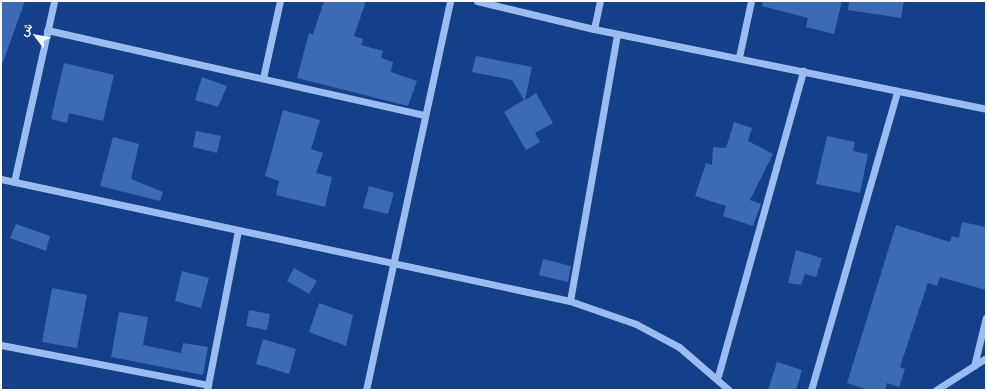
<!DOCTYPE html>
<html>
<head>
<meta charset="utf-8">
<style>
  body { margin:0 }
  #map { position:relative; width:987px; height:391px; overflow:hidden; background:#144089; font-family:Cabin,Vazirmatn,sans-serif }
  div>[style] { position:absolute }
  .building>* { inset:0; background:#3c6ab3 }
  .minor>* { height:7px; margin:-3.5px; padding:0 3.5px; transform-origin:3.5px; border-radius:3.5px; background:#9abcf0 }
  span { translate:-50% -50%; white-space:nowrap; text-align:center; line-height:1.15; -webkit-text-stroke:3px #144089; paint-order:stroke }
  .frame { position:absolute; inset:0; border:2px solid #fff; pointer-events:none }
  .north { position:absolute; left:16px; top:16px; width:40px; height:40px; -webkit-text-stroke:3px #144089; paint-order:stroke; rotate:302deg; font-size:11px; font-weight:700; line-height:16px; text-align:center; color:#fff }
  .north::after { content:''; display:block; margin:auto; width:14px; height:18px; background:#fff; clip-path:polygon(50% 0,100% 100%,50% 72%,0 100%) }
</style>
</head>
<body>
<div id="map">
  <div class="building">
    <div style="clip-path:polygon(1px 1px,25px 1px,3px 62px,1px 62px)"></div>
    <div style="clip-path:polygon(324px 1px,366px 1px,354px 36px,363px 39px,361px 45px,383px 51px,381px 58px,393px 62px,391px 72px,417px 81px,408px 106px,297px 78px,309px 33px,313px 34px)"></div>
    <div style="clip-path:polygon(763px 1px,842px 1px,834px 34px,806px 27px,808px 18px,762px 6px)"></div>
    <div style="clip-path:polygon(849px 1px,904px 1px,901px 18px,848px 10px)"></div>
    <div style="clip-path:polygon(476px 56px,532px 67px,525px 100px,536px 93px,553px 123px,535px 133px,540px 142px,526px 150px,504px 112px,524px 100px,512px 80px,472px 72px)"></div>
    <div style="clip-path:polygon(64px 63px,114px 75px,103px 121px,69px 113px,67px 123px,51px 119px)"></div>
    <div style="clip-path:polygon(202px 77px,227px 86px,218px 107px,195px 100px)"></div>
    <div style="clip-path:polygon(283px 110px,320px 120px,311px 149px,323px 153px,316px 173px,332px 177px,325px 207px,276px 195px,279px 181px,265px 176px)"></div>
    <div style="clip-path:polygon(734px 122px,752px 128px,748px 141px,773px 154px,750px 200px,761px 204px,753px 226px,723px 216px,726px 206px,695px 196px,706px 163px,712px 165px,713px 147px,726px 148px)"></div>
    <div style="clip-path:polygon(196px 131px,221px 136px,217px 153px,193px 147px)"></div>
    <div style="clip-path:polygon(827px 136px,855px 142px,853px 151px,868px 154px,860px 193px,816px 184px)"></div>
    <div style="clip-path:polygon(113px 137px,139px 144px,131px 179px,163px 192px,160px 201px,100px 186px)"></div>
    <div style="clip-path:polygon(369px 186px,394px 193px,388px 214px,363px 208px)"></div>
    <div style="clip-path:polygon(962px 222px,986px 227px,986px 290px,940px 277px,937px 286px,928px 283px,900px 367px,905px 369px,899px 387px,887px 383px,885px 390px,868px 390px,847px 383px,896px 225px,950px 242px,952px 236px,959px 238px)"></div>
    <div style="clip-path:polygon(16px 224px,50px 236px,46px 251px,10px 238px)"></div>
    <div style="clip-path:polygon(796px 250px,822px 258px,816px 277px,805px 274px,801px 285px,788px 283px)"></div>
    <div style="clip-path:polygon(543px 259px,571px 266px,568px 282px,539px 275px)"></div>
    <div style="clip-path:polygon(294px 268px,317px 281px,309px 294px,287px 281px)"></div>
    <div style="clip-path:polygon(182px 271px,209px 278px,201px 308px,175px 301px)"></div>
    <div style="clip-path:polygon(52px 288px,87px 295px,77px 348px,42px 342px)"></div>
    <div style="clip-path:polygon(319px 303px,353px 315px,346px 346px,309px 332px)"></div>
    <div style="clip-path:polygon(249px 310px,270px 314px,267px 330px,246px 326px)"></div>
    <div style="clip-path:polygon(119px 312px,148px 317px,143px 345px,181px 353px,183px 343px,208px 347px,203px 375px,111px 357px)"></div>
    <div style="clip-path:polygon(263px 339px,296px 349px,289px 374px,256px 364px)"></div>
    <div style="clip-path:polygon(777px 362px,802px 370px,796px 390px,768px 390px)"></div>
  </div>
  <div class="minor">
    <div style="left:477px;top:1px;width:120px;rotate:13.5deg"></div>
    <div style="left:594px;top:29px;width:400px;rotate:11.5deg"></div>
    <div style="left:594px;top:29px;width:29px;rotate:-78deg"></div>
    <div style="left:47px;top:30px;width:386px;rotate:12.7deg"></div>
    <div style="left:739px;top:57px;width:57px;rotate:-77.9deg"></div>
    <div style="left:263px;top:78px;width:79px;rotate:-77.6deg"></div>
    <div style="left:1px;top:179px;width:582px;rotate:12.1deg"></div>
    <div style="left:570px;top:301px;width:70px;rotate:19.2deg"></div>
    <div style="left:636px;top:324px;width:49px;rotate:28.1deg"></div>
    <div style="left:679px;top:347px;width:66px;rotate:40.7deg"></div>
    <div style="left:14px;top:182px;width:185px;rotate:-77.5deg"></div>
    <div style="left:570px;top:301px;width:271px;rotate:-80deg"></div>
    <div style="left:1px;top:345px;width:211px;rotate:10.9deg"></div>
    <div style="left:974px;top:366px;width:50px;rotate:-76.2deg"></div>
    <div style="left:718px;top:376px;width:317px;rotate:-74.4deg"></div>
    <div style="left:207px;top:390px;width:163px;rotate:-79deg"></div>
    <div style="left:366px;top:390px;width:398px;rotate:-77.8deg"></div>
    <div style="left:811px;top:390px;width:310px;rotate:-73.9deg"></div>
    <div style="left:936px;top:390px;width:59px;rotate:-32.6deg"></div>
  </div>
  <div class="frame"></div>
  <div class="north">ش</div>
</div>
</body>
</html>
